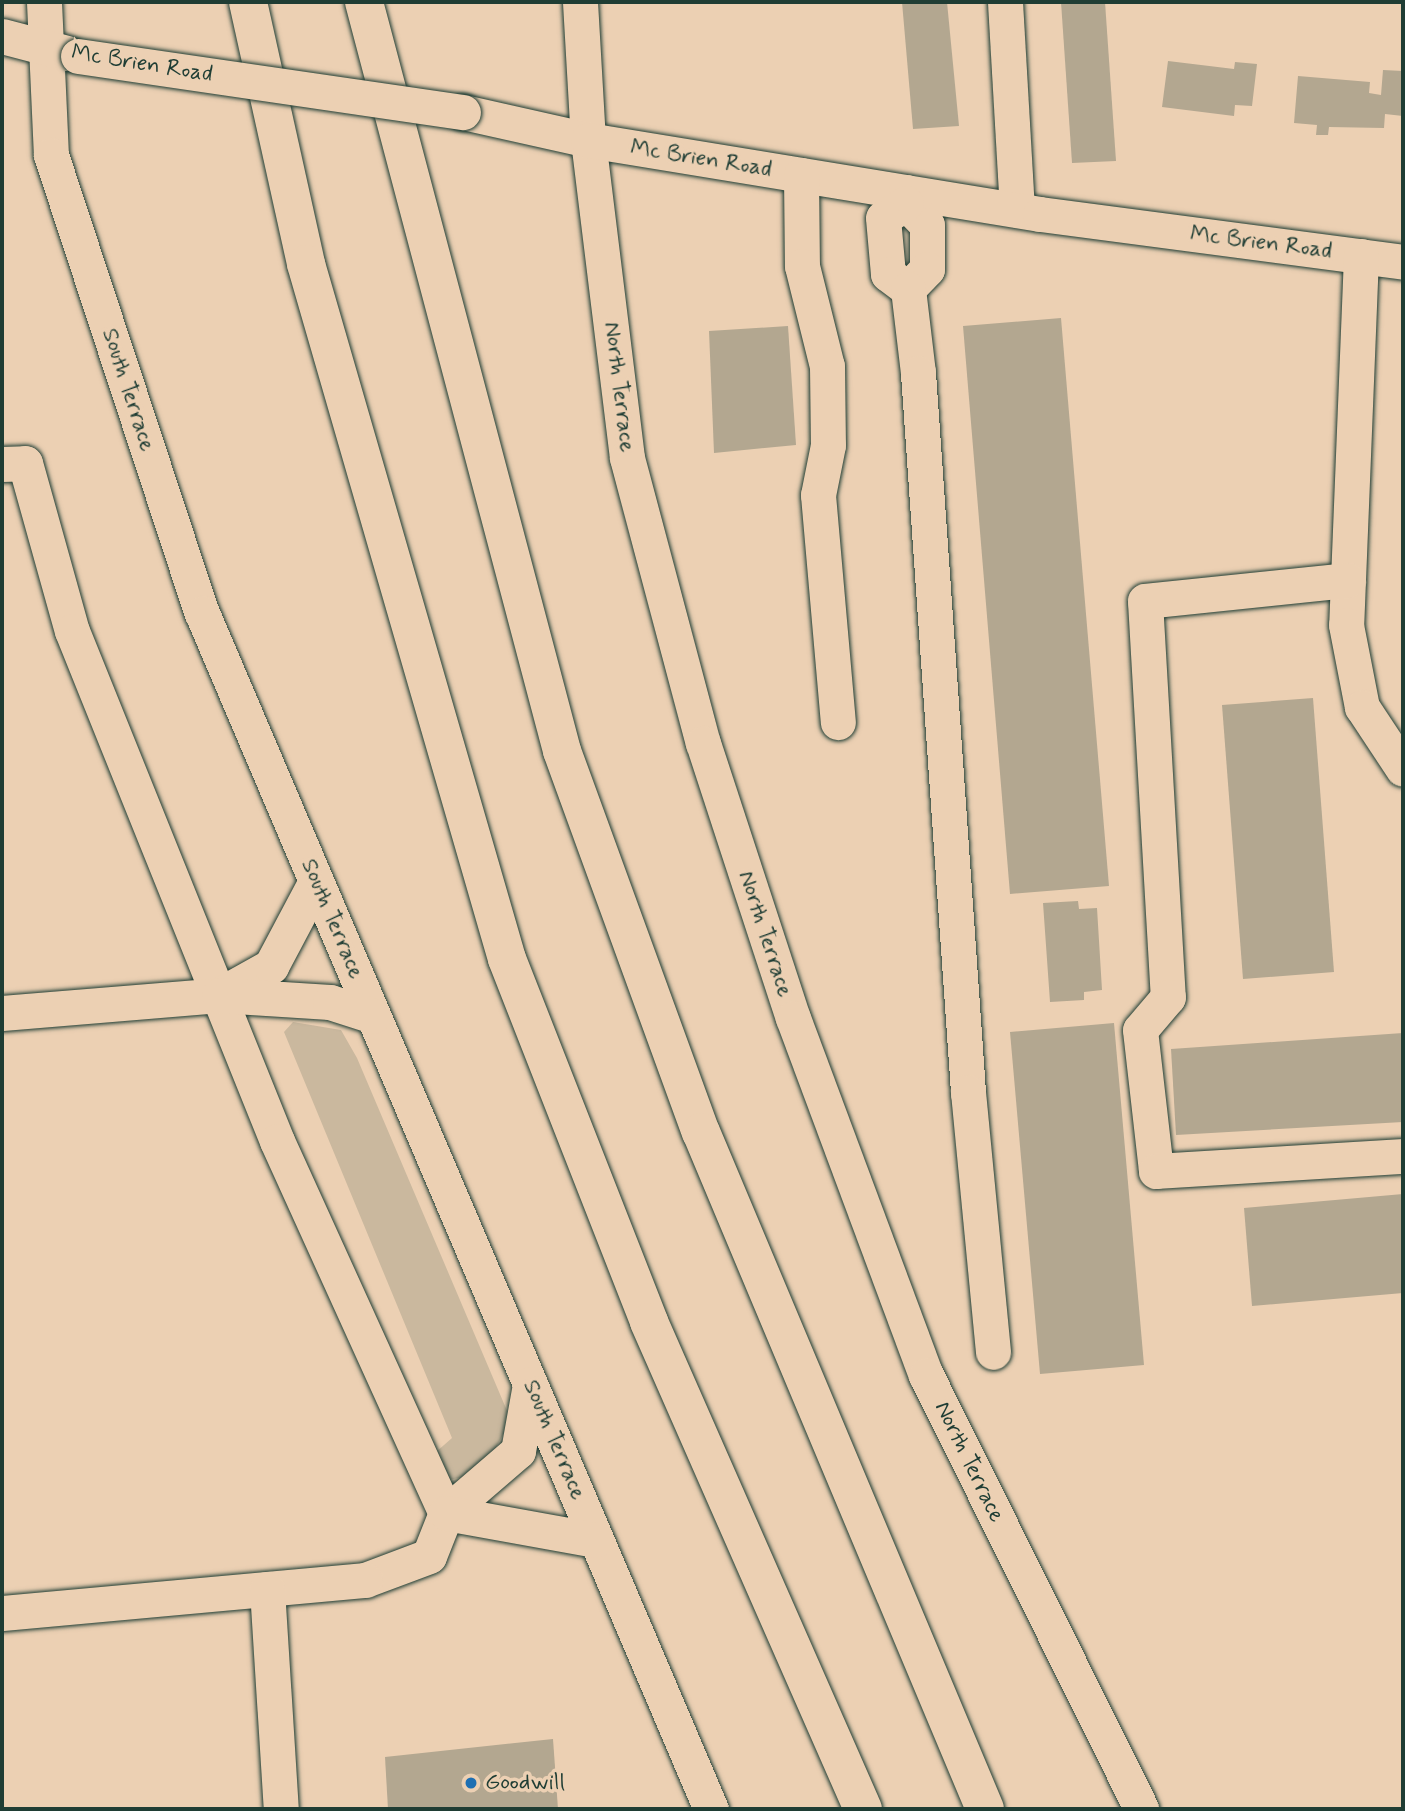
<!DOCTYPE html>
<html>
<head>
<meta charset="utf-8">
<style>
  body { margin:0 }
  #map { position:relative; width:1405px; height:1811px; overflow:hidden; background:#ecd0b3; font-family:Mynerve,sans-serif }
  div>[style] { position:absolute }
  .green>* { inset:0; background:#cab89e }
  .building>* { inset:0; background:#b3a790 }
  .roads { filter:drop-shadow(0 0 2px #1f3d34) drop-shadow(0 0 2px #1f3d34) }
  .minor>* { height:35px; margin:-17.5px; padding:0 17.5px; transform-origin:17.5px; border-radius:17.5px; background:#ecd0b3 }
  .highway>* { height:38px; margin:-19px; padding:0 19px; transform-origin:19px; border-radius:19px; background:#ecd0b3 }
  .bridges { filter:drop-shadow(0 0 2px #1f3d34) drop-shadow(0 0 2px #1f3d34) }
  .minor-bridge>* { height:35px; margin:-17.5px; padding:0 17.5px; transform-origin:17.5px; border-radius:17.5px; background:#ecd0b3 }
  .dots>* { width:19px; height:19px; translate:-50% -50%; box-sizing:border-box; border:4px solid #ecd0b3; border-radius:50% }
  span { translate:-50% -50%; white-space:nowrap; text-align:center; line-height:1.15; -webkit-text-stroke:7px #ecd0b3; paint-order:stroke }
  .street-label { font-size:23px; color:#1f3d34 }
  .poi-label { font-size:23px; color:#1f3d34 }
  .left { translate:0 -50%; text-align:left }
  .frame { position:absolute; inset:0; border:4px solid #1f3d34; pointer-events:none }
</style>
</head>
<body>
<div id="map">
  <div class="green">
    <div style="clip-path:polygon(293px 1022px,341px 1030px,357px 1058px,511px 1420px,482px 1473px,444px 1481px,436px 1452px,452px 1438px,284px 1032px)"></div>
  </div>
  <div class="building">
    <div style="clip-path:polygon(902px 2px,947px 2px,959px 126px,913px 129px)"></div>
    <div style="clip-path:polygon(1061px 2px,1105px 2px,1116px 161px,1072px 163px)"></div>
    <div style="clip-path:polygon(1168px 61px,1234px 69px,1235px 62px,1257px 64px,1252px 106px,1235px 105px,1234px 116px,1162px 107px)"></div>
    <div style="clip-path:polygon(1383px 70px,1403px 71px,1403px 116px,1385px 114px,1384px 128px,1329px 127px,1328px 135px,1316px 135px,1317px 125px,1294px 123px,1298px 76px,1370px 82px,1369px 93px,1381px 95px)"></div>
    <div style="clip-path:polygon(1061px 318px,1109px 886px,1010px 894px,963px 326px)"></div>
    <div style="clip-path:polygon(788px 326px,796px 445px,714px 453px,709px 331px)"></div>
    <div style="clip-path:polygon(1313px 698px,1334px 972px,1243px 979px,1222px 705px)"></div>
    <div style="clip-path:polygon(1078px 901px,1079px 909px,1097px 908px,1102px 990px,1084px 992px,1084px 1000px,1050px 1002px,1043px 903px)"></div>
    <div style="clip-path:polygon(1114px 1023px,1144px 1365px,1040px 1374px,1010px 1032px)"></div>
    <div style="clip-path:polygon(1403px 1033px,1403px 1122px,1176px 1135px,1171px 1049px)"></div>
    <div style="clip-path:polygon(1403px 1194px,1403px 1293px,1252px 1306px,1244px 1208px)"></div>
    <div style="clip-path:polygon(553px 1739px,558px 1809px,388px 1809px,385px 1757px)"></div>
  </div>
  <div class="roads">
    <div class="minor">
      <div style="left:44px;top:2px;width:153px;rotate:87.4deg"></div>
      <div style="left:51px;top:155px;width:482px;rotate:71.8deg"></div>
      <div style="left:202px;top:613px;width:1300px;rotate:66.95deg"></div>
      <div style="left:580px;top:2px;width:138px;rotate:86.7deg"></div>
      <div style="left:588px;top:140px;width:320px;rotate:83deg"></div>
      <div style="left:627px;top:458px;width:295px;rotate:75.1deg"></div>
      <div style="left:703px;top:743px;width:289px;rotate:71.9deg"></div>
      <div style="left:793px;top:1018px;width:381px;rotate:69.6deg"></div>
      <div style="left:926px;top:1375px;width:484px;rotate:63.6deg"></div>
      <div style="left:1005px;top:2px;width:208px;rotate:86.7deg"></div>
      <div style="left:2px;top:36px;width:67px;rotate:14.7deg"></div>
      <div style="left:463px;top:112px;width:128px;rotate:12.6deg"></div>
      <div style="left:588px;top:140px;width:458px;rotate:9.3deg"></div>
      <div style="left:1040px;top:214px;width:366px;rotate:7.5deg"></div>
      <div style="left:801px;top:175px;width:91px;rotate:89.4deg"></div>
      <div style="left:802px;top:266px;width:103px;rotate:76deg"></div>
      <div style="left:827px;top:366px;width:79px;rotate:89.3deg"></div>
      <div style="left:828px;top:445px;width:51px;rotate:101.3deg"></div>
      <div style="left:818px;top:495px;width:228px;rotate:85deg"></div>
      <div style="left:906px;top:192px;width:11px;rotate:90deg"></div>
      <div style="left:906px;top:203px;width:30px;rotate:46deg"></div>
      <div style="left:927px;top:225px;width:44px;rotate:90deg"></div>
      <div style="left:927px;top:269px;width:28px;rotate:134deg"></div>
      <div style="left:906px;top:203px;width:27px;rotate:147deg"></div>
      <div style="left:883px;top:218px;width:56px;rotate:84.9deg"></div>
      <div style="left:888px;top:274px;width:25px;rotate:37deg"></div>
      <div style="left:908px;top:289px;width:85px;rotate:83.2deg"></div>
      <div style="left:918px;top:373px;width:721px;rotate:86.02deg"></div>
      <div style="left:968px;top:1092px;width:261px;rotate:84.5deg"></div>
      <div style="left:1361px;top:256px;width:369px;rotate:92.3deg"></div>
      <div style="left:1346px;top:625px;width:84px;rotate:79deg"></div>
      <div style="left:1362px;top:707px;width:74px;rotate:56.5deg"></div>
      <div style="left:2px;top:464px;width:23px;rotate:-2deg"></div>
      <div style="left:25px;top:463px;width:174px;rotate:74.4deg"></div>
      <div style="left:72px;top:631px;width:550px;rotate:68.1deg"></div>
      <div style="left:277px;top:1141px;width:409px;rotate:65.6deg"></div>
      <div style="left:446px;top:1513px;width:46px;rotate:111.6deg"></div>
      <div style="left:429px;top:1556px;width:68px;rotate:159.4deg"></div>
      <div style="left:365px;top:1580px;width:364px;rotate:174.8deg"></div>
      <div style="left:1348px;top:580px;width:204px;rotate:174.1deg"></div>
      <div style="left:1145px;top:601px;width:397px;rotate:86.7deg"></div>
      <div style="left:1168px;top:997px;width:43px;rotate:130.3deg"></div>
      <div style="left:1140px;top:1030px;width:142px;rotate:83.5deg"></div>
      <div style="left:1156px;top:1171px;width:247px;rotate:-3.5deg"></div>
      <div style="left:219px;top:995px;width:60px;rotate:-29.1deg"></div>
      <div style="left:271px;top:966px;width:96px;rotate:-62.1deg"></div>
      <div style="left:2px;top:1013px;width:218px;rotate:-4.7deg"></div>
      <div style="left:219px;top:995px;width:111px;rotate:3.6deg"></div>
      <div style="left:330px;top:1002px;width:45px;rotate:18deg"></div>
      <div style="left:446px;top:1513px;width:95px;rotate:-40.7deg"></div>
      <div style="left:518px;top:1451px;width:68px;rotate:-79.8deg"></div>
      <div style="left:446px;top:1513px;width:152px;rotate:10.2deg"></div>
      <div style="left:267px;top:1589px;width:220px;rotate:86.4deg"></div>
    </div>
    <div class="highway">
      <div style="left:248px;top:2px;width:268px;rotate:77.5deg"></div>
      <div style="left:306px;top:264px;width:723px;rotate:73.87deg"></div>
      <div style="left:507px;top:959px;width:390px;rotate:68.6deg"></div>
      <div style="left:649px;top:1322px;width:532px;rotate:66.28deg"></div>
      <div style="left:364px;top:2px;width:775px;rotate:75.19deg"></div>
      <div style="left:562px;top:751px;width:406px;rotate:70deg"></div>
      <div style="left:701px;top:1132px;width:734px;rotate:67.24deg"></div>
    </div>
  </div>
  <div class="bridges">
    <div class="minor-bridge">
      <div style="left:78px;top:56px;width:389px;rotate:8.3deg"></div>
    </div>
  </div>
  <div class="dots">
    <div style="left:471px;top:1783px;background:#1f6fb2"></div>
  </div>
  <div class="street-label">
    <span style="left:142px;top:64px;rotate:9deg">Mc Brien Road</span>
    <span style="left:701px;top:159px;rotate:9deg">Mc Brien Road</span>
    <span style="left:1261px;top:243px;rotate:7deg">Mc Brien Road</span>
    <span style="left:619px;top:387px;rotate:83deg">North Terrace</span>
    <span style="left:128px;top:390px;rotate:72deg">South Terrace</span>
    <span style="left:332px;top:919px;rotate:67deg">South Terrace</span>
    <span style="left:765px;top:934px;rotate:72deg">North Terrace</span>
    <span style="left:554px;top:1440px;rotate:67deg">South Terrace</span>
    <span style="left:969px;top:1462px;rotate:64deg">North Terrace</span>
  </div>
  <div class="poi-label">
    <span class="left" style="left:485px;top:1783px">Goodwill</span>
  </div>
  <div class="frame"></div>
</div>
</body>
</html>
